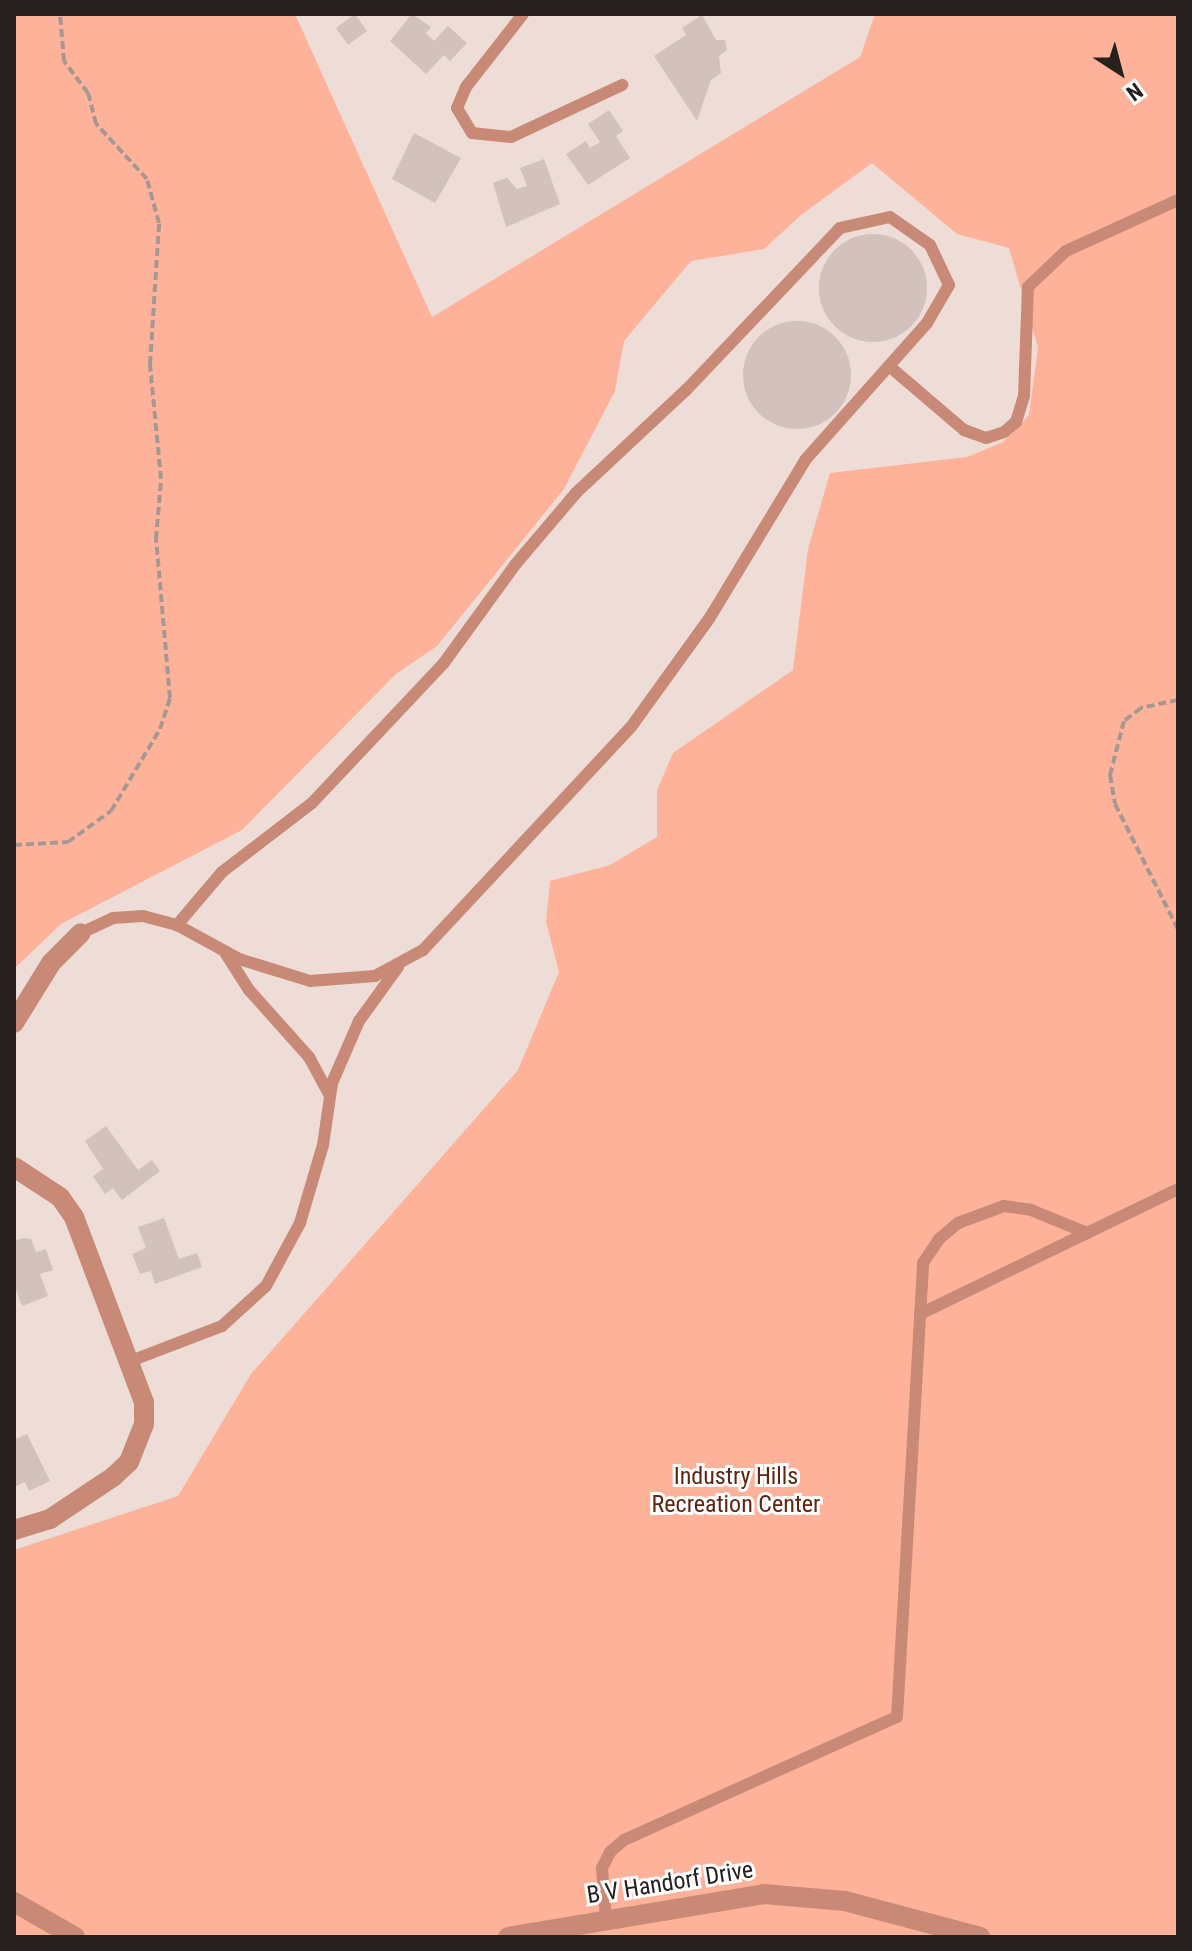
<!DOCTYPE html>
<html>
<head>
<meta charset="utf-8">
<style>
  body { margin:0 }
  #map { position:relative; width:1192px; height:1951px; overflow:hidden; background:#eeddd7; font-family:"Roboto Condensed",sans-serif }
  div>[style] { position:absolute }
  .green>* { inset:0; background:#ffb29a }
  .building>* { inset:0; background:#d2c1bc }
  .round { border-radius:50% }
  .path>* { height:4px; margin-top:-2px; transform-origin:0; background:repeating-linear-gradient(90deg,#a59893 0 8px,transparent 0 12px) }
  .lane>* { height:12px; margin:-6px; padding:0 6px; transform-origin:6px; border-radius:6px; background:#c88a76 }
  .street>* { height:20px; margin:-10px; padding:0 10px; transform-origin:10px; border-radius:10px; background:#c88a76 }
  span { translate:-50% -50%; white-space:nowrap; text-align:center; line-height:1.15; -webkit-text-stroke:6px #fff; paint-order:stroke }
  .park-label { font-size:24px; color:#602411 }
  .street-label { font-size:24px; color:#26201e }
  .frame { position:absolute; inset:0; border:16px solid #26201e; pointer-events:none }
  .north { position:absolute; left:1080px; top:32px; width:80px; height:80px; -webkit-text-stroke:6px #fff; paint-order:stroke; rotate:144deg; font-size:22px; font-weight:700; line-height:32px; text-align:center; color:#26201e }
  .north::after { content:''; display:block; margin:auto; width:28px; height:36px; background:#26201e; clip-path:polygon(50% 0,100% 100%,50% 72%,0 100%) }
</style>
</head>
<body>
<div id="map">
  <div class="green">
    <div style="clip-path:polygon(14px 14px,295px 14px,432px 317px,860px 57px,875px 14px,1178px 14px,1178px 1937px,14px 1937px,14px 1550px,178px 1496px,251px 1374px,518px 1070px,559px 972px,546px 922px,550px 881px,610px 865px,657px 837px,657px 790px,673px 753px,793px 670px,808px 549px,830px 473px,967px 457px,1003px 442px,1029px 415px,1038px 348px,1009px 248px,957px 234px,872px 163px,801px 215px,764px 249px,691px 261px,624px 341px,615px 391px,564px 489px,437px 646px,396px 674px,242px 830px,61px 924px,14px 969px)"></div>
  </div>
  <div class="building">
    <div style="clip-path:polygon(355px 14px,367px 31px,348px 45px,336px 28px)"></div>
    <div style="clip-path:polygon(412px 14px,431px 27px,426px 33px,434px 41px,448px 26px,467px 43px,450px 61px,444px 55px,426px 74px,390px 41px)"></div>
    <div style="clip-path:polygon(702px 15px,716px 40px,725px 40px,727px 50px,719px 56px,721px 73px,711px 80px,697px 121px,654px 56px,686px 35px,682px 28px)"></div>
    <div style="clip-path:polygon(609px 110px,623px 131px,616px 136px,630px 158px,588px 185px,566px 154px,586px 141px,590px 148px,600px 142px,588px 124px)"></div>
    <div style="clip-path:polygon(414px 133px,461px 158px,435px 203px,392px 179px)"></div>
    <div style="clip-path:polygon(544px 159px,560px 204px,506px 227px,493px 183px,507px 178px,517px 189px,527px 186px,520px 168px)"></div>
    <div class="round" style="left:819px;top:234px;width:108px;height:108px"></div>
    <div class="round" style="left:743px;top:321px;width:108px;height:108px"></div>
    <div style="clip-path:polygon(106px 1126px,138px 1170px,152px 1160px,160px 1171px,122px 1200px,113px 1188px,105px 1194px,93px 1176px,103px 1169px,85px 1141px)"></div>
    <div style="clip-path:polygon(164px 1218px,179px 1259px,197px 1253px,202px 1267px,155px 1284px,151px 1271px,140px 1274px,132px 1254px,146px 1248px,138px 1227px)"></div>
    <div style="clip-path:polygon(23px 1238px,31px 1239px,36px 1252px,46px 1249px,53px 1270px,40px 1274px,48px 1296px,22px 1306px,14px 1285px,14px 1241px)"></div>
    <div style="clip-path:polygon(27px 1434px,50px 1481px,29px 1491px,25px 1482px,14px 1487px,14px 1440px)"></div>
  </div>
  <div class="path">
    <div style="left:1178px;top:700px;width:38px;rotate:168deg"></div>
    <div style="left:1141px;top:708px;width:21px;rotate:143deg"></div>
    <div style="left:1124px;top:721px;width:56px;rotate:104.5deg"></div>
    <div style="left:1110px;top:775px;width:29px;rotate:80deg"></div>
    <div style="left:1115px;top:804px;width:140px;rotate:63.3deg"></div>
    <div style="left:14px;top:845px;width:54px;rotate:-3.2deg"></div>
    <div style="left:68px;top:842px;width:53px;rotate:-35.8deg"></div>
    <div style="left:111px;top:811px;width:96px;rotate:-59.1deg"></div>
    <div style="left:160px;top:729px;width:33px;rotate:-72deg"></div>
    <div style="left:170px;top:698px;width:160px;rotate:-95deg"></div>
    <div style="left:156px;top:539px;width:60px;rotate:-85.2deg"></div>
    <div style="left:161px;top:479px;width:116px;rotate:-95.5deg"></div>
    <div style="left:150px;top:364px;width:141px;rotate:-86.3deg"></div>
    <div style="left:159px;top:223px;width:46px;rotate:-105.3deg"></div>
    <div style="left:147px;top:179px;width:75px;rotate:-132.8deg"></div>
    <div style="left:96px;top:124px;width:32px;rotate:-104deg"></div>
    <div style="left:88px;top:93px;width:40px;rotate:-127deg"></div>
    <div style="left:64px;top:61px;width:47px;rotate:-94.9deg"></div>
  </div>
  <div class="lane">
    <div style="left:523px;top:14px;width:93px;rotate:128deg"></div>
    <div style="left:466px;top:87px;width:23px;rotate:113deg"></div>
    <div style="left:457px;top:108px;width:29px;rotate:59deg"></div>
    <div style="left:472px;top:133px;width:39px;rotate:6deg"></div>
    <div style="left:511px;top:137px;width:123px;rotate:-25.1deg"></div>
    <div style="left:889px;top:366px;width:99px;rotate:40.5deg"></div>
    <div style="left:964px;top:430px;width:23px;rotate:20deg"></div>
    <div style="left:986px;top:438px;width:19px;rotate:-18deg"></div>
    <div style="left:1004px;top:432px;width:16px;rotate:-40deg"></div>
    <div style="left:1016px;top:422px;width:27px;rotate:-73deg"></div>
    <div style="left:1024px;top:396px;width:109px;rotate:-87.9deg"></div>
    <div style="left:1028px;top:287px;width:52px;rotate:-43.5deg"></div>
    <div style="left:1066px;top:251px;width:123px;rotate:-24.5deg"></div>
    <div style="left:81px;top:933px;width:35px;rotate:-25deg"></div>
    <div style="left:113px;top:918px;width:30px;rotate:-4deg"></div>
    <div style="left:143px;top:916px;width:35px;rotate:15deg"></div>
    <div style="left:177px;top:925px;width:71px;rotate:28.7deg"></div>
    <div style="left:239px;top:959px;width:74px;rotate:17.2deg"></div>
    <div style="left:310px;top:981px;width:65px;rotate:-4.4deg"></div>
    <div style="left:375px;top:976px;width:55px;rotate:-28.4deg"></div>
    <div style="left:423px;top:950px;width:305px;rotate:-47deg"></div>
    <div style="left:631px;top:727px;width:133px;rotate:-54.2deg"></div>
    <div style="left:709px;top:619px;width:187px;rotate:-58.8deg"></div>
    <div style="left:806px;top:459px;width:182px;rotate:-48.3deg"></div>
    <div style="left:927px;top:323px;width:44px;rotate:-59.9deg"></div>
    <div style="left:949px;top:285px;width:44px;rotate:-115.4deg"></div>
    <div style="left:930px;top:245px;width:49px;rotate:-145deg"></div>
    <div style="left:890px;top:217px;width:51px;rotate:167.6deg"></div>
    <div style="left:840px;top:228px;width:224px;rotate:133.5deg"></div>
    <div style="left:686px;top:390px;width:151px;rotate:136.9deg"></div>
    <div style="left:576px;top:493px;width:94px;rotate:130.3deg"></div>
    <div style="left:515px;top:565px;width:122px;rotate:126deg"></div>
    <div style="left:443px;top:664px;width:191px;rotate:133.3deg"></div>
    <div style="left:312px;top:803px;width:113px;rotate:142.5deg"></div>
    <div style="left:222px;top:872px;width:70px;rotate:130.3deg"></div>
    <div style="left:226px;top:954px;width:43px;rotate:57.4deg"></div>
    <div style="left:249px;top:990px;width:90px;rotate:48.2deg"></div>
    <div style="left:309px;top:1057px;width:44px;rotate:61.7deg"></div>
    <div style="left:920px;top:1314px;width:186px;rotate:-25.9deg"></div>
    <div style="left:128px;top:1362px;width:101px;rotate:-21deg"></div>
    <div style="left:222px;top:1326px;width:59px;rotate:-42.3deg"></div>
    <div style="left:266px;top:1286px;width:72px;rotate:-61.6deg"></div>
    <div style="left:300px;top:1223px;width:81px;rotate:-73.6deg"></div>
    <div style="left:323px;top:1145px;width:63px;rotate:-81.7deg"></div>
    <div style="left:332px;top:1083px;width:68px;rotate:-66.5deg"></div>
    <div style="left:359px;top:1021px;width:67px;rotate:-54.2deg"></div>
    <div style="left:606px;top:1918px;width:50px;rotate:-94.6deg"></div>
    <div style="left:602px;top:1868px;width:18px;rotate:-63deg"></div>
    <div style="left:610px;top:1852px;width:18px;rotate:-41deg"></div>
    <div style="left:624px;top:1840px;width:299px;rotate:-24.3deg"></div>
    <div style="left:897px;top:1717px;width:455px;rotate:-86.7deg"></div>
    <div style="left:923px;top:1263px;width:29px;rotate:-56deg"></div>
    <div style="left:939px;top:1239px;width:25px;rotate:-40deg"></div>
    <div style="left:958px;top:1223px;width:49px;rotate:-20.3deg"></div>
    <div style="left:1004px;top:1206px;width:27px;rotate:8deg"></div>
    <div style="left:1031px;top:1210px;width:61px;rotate:22.3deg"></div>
    <div style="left:1087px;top:1233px;width:101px;rotate:-25.8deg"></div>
  </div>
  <div class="street">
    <div style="left:14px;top:1023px;width:70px;rotate:-58.3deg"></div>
    <div style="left:51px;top:963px;width:42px;rotate:-45deg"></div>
    <div style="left:14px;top:1167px;width:55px;rotate:33.1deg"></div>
    <div style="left:60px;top:1197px;width:24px;rotate:55deg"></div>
    <div style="left:74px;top:1217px;width:198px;rotate:69.3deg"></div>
    <div style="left:144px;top:1402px;width:22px;rotate:90deg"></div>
    <div style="left:144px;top:1424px;width:41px;rotate:111.5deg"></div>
    <div style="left:129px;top:1462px;width:22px;rotate:137deg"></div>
    <div style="left:113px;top:1477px;width:76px;rotate:146.3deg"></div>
    <div style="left:50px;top:1519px;width:38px;rotate:163deg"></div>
    <div style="left:14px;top:1902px;width:70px;rotate:29.8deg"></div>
    <div style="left:508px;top:1937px;width:260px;rotate:-9.5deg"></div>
    <div style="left:764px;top:1894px;width:81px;rotate:4.9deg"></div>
    <div style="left:845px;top:1901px;width:140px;rotate:14.9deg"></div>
  </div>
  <div class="park-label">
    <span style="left:736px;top:1491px">Industry Hills<br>Recreation Center</span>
  </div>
  <div class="street-label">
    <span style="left:670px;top:1883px;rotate:-9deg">B V Handorf Drive</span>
  </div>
  <div class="frame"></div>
  <div class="north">N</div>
</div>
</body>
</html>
